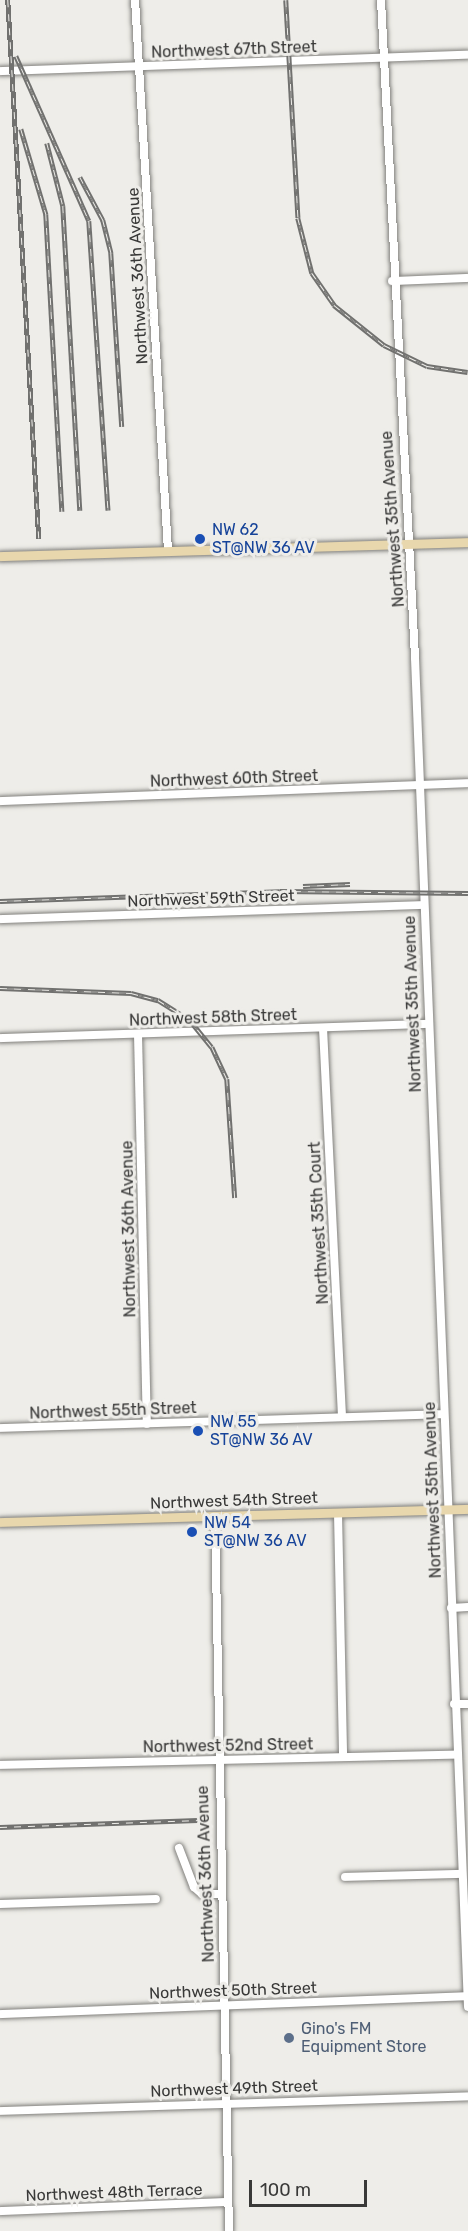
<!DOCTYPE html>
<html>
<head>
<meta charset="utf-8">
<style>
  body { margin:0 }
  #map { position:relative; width:468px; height:2231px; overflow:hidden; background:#eeede9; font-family:Rubik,sans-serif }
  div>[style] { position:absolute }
  .roads { filter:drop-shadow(0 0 2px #81807c) drop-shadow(0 0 2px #81807c) }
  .minor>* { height:8px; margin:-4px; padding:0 4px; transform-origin:4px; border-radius:4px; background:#fff }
  .major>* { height:9px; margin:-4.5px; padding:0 4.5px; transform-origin:4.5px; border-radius:4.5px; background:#e8d7ad }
  .rail>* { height:4.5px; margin-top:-2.25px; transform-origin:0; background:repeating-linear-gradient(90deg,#eeede9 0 7px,#71716f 0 14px); box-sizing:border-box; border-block:2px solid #71716f }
  .dots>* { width:16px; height:16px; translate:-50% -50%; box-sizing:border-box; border:3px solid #eeede9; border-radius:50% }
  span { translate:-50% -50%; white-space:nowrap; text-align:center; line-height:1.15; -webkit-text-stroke:6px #eeede9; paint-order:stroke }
  .street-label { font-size:16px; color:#393938 }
  .transit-label { font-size:16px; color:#164399 }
  .left { translate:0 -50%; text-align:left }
  .service-label { font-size:16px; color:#4e5e75 }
  .scale { position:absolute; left:249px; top:2180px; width:118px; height:27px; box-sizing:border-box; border:3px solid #393938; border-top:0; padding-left:8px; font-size:18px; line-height:21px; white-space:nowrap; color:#393938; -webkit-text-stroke:4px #eeede9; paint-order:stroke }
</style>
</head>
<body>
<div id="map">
  <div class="roads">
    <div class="minor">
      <div style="left:135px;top:0;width:552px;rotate:86.57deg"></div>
      <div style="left:381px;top:0;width:659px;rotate:87.04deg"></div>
      <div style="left:415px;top:658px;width:1350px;rotate:87.75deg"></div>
      <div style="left:0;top:71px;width:468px;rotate:-2deg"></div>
      <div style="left:392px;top:281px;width:76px;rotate:-2.3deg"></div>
      <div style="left:0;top:801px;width:468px;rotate:-2.2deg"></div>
      <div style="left:0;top:919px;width:422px;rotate:-1.9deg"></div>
      <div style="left:323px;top:1028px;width:388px;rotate:87.2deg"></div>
      <div style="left:138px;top:1034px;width:390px;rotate:88.7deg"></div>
      <div style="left:0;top:1038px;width:427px;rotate:-1.9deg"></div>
      <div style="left:0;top:1428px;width:444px;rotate:-1.8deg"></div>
      <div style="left:338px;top:1513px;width:244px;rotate:88.8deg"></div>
      <div style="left:215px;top:1516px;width:715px;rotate:88.88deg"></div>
      <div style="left:451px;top:1608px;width:17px;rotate:-3deg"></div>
      <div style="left:454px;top:1704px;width:14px"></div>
      <div style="left:0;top:1765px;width:456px;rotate:-1.3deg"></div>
      <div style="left:179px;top:1848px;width:42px;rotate:69deg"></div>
      <div style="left:194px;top:1887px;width:11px;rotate:41deg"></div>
      <div style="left:202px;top:1894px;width:17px"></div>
      <div style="left:345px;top:1877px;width:116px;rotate:-1.5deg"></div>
      <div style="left:0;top:1904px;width:156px;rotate:-1.8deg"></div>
      <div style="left:0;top:2014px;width:468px;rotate:-2.2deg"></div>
      <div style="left:0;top:2111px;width:468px;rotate:-1.8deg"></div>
      <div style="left:0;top:2211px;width:228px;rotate:-2.3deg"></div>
    </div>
    <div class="major">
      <div style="left:0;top:556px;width:468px;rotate:-1.7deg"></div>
      <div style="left:0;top:1522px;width:468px;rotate:-1.6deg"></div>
    </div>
  </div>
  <div class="rail">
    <div style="left:8px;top:0;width:540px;rotate:86.71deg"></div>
    <div style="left:286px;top:0;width:218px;rotate:86.8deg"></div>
    <div style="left:298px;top:218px;width:57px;rotate:75.7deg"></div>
    <div style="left:312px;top:273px;width:39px;rotate:55deg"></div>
    <div style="left:334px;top:305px;width:64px;rotate:38.7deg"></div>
    <div style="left:384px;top:345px;width:48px;rotate:26deg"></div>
    <div style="left:427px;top:366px;width:41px;rotate:8.3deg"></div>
    <div style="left:16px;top:56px;width:180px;rotate:66.1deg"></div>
    <div style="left:89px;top:221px;width:290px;rotate:86.2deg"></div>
    <div style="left:21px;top:129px;width:89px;rotate:73.6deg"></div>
    <div style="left:46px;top:214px;width:298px;rotate:86.9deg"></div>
    <div style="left:47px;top:143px;width:65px;rotate:75.7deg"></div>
    <div style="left:63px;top:206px;width:305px;rotate:86.8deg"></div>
    <div style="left:80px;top:177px;width:49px;rotate:61.9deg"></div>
    <div style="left:103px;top:220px;width:34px;rotate:76deg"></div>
    <div style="left:111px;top:253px;width:174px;rotate:86.4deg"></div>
    <div style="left:303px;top:886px;width:47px;rotate:-2.4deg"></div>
    <div style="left:0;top:901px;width:280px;rotate:-2deg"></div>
    <div style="left:280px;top:891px;width:188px;rotate:0.6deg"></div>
    <div style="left:0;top:988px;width:131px;rotate:2.2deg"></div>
    <div style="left:131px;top:993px;width:28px;rotate:15deg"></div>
    <div style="left:158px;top:1000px;width:36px;rotate:32deg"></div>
    <div style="left:189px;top:1019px;width:36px;rotate:51deg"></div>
    <div style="left:212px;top:1047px;width:35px;rotate:65deg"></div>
    <div style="left:227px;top:1079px;width:119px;rotate:86.2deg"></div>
    <div style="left:0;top:1827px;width:205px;rotate:-2deg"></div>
  </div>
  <div class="dots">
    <div style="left:200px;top:539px;background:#1a4fb4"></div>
    <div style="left:198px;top:1431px;background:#1a4fb4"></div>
    <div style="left:192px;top:1532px;background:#1a4fb4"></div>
    <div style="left:289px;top:2038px;background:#5c6f8a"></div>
  </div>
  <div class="street-label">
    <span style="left:234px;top:50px;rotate:-2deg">Northwest 67th Street</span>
    <span style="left:138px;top:276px;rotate:-93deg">Northwest 36th Avenue</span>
    <span style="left:393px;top:519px;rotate:-94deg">Northwest 35th Avenue</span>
    <span style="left:234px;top:779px;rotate:-2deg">Northwest 60th Street</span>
    <span style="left:211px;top:899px;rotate:-2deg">Northwest 59th Street</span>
    <span style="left:413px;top:1004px;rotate:-92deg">Northwest 35th Avenue</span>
    <span style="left:213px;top:1018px;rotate:-2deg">Northwest 58th Street</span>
    <span style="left:319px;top:1223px;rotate:-93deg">Northwest 35th Court</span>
    <span style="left:129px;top:1229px;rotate:-91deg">Northwest 36th Avenue</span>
    <span style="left:113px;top:1411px;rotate:-2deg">Northwest 55th Street</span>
    <span style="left:433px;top:1490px;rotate:-92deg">Northwest 35th Avenue</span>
    <span style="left:234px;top:1501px;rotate:-2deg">Northwest 54th Street</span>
    <span style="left:228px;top:1746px;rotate:-1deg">Northwest 52nd Street</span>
    <span style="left:206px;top:1874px;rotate:-92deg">Northwest 36th Avenue</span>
    <span style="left:233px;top:1991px;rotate:-2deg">Northwest 50th Street</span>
    <span style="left:234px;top:2089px;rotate:-2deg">Northwest 49th Street</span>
    <span style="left:114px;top:2193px;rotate:-2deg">Northwest 48th Terrace</span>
  </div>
  <div class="transit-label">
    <span class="left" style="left:212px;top:539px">NW 62<br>ST@NW 36 AV</span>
    <span class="left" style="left:210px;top:1431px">NW 55<br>ST@NW 36 AV</span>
    <span class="left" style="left:204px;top:1532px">NW 54<br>ST@NW 36 AV</span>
  </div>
  <div class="service-label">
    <span class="left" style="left:301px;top:2038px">Gino's FM<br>Equipment Store</span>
  </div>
  <div class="scale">100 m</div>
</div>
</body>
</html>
